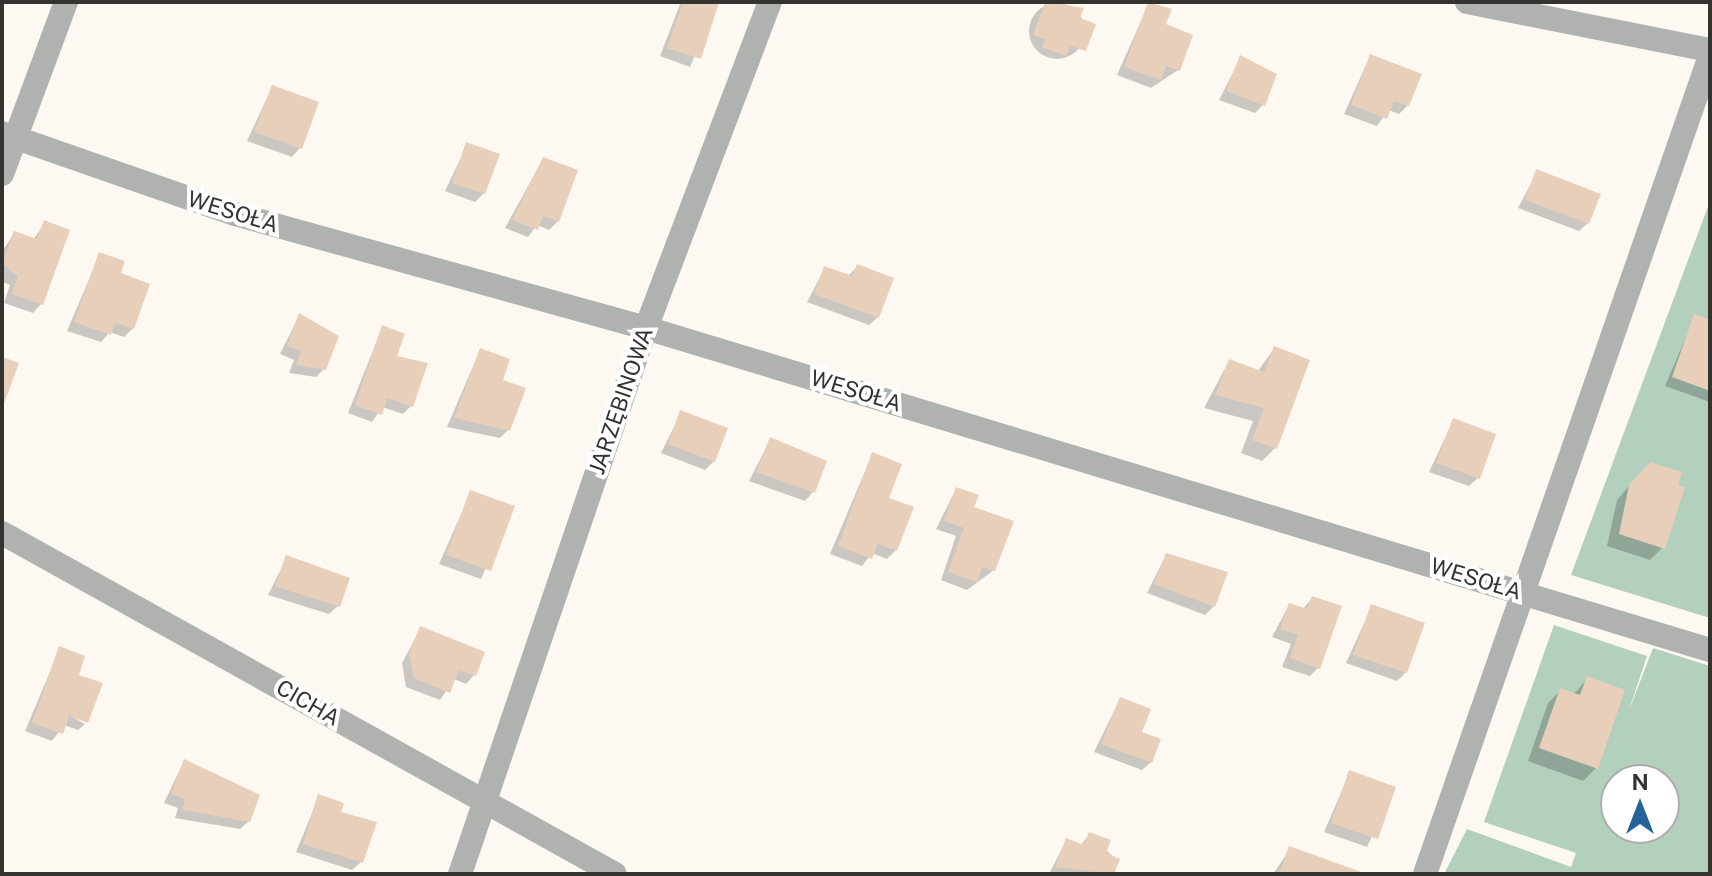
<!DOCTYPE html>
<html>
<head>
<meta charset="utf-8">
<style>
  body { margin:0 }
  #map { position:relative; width:1712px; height:876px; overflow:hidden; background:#fdf8f2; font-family:"Public Sans",sans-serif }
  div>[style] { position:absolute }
  .green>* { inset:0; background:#b3cfbe }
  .shadow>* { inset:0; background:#0003 }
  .round { border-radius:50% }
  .building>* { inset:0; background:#e8cfba }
  .minor>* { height:24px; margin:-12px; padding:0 12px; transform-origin:12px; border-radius:12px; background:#b0b2af }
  span { translate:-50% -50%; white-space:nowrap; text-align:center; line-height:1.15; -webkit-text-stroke:8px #fff; paint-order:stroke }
  .street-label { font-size:22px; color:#353330 }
  .frame { position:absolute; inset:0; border:4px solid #353330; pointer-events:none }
  .north { position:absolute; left:1600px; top:764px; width:80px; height:80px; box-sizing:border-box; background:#fff; border:2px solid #aeadac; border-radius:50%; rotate:0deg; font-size:22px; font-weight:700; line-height:32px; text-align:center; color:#353330 }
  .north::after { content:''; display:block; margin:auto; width:28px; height:36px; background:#25649a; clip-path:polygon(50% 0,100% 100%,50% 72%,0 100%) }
</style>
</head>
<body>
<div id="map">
  <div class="green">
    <div style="clip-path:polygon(1710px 201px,1710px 618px,1571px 575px)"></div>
    <div style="clip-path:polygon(evenodd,1554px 625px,1647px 656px,1628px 713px,1653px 648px,1710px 666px,1710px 874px,1444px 874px,1467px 829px,1571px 867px,1576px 853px,1484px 822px,1554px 625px,1616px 780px,1664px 780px,1664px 828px,1616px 828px,1616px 780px)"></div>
  </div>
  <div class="shadow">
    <div style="clip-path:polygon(681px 2px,717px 2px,690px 67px,660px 56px)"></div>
    <div class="round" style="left:1029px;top:3px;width:56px;height:56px"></div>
    <div style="clip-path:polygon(1149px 3px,1178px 70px,1151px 88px,1117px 75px)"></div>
    <div style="clip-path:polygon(1370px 56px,1408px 105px,1399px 114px,1388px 110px,1377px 126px,1344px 114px)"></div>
    <div style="clip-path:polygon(1241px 57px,1263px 105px,1255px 113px,1219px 100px)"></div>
    <div style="clip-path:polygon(272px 87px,300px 148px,292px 157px,247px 141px)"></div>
    <div style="clip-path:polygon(467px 145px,484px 193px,475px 202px,445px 191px)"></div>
    <div style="clip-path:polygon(543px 159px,558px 221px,549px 230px,537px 225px,528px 237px,505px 228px)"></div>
    <div style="clip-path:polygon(1537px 172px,1588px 223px,1579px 231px,1518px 208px)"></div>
    <div style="clip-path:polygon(45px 223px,41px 304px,33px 313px,4px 303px,10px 285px,2px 282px,2px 252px,14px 233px,33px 240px)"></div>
    <div style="clip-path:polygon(100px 254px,118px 274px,133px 328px,124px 337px,110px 332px,101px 342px,67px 331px)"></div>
    <div style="clip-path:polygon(857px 267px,878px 317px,869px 325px,807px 302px,825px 268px,849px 275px)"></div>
    <div style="clip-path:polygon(299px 316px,324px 369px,316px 377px,289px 373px,294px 360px,280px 354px)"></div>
    <div style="clip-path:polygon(1695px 316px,1710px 322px,1710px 402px,1665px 386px)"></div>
    <div style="clip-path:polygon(382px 328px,411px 406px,403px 414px,382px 407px,372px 422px,348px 413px)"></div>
    <div style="clip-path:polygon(1274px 349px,1275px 448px,1262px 461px,1241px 453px,1253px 421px,1204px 408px,1229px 361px,1257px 372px)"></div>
    <div style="clip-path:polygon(480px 350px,500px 381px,508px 430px,500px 438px,447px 427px)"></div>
    <div style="clip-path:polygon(681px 413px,714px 461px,705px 470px,661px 453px)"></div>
    <div style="clip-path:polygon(1453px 421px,1478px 478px,1469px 486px,1429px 472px)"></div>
    <div style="clip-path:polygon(770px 440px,813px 492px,805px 501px,749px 481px)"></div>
    <div style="clip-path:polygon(872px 455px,896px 550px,887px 559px,872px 553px,862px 566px,830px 554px)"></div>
    <div style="clip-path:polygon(1637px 477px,1663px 547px,1650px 560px,1607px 546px,1617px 500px)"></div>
    <div style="clip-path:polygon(956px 489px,972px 508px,994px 570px,967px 590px,941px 580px,956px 536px,936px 529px)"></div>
    <div style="clip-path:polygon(471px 492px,512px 507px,481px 579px,439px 564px)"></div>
    <div style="clip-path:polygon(1166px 555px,1214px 606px,1205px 615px,1147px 593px)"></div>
    <div style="clip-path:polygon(287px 557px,338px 606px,329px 614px,268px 595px)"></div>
    <div style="clip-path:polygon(1312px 598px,1318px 668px,1310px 676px,1282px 667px,1291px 644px,1272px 637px,1289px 605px,1302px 610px)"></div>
    <div style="clip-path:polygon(1372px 606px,1406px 672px,1397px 681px,1346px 663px)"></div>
    <div style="clip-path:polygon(421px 628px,483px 653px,474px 675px,466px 684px,454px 679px,440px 700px,406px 687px,402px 663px)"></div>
    <div style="clip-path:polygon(60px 648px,76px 676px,87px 722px,60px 710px,85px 724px,78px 730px,64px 725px,52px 741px,25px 731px)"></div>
    <div style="clip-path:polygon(1587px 679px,1596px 768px,1583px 781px,1528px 761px,1548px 703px,1561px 690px,1573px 695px)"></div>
    <div style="clip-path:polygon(1120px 699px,1151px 762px,1142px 770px,1094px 752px)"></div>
    <div style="clip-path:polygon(184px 761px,249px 821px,240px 829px,175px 818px,178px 808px,164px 803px)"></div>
    <div style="clip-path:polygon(1350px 772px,1394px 788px,1367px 847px,1324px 832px)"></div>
    <div style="clip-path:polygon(319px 796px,338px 814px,361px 862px,352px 870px,296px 852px)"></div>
    <div style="clip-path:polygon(1089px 835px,1117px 860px,1112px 874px,1049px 874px,1066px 841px,1080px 846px)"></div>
    <div style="clip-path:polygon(1290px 849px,1363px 874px,1273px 874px)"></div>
  </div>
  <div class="building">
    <div style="clip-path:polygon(683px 2px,719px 2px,701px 59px,667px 48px)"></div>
    <div style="clip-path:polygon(1045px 2px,1084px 8px,1080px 18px,1096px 24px,1086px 51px,1070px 46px,1066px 56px,1042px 47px,1045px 39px,1033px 35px)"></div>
    <div style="clip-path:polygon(1148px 2px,1172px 9px,1166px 24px,1193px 35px,1180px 71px,1166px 66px,1161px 80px,1124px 67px)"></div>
    <div style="clip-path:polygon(1370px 54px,1422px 74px,1409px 106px,1394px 101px,1387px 119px,1351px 105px)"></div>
    <div style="clip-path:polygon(1240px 55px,1277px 74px,1265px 106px,1226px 91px)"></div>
    <div style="clip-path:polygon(272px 85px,319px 102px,302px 149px,254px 132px)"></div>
    <div style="clip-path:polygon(466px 142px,500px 154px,485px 194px,452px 183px)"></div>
    <div style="clip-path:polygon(543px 157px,578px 170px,559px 222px,543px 216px,538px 230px,512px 220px)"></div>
    <div style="clip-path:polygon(1536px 169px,1601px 194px,1589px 224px,1525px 200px)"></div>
    <div style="clip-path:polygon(44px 220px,70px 230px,43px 305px,11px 294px,18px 276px,2px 264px,14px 231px,37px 239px)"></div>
    <div style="clip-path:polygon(99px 252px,125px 261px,121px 273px,150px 284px,134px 329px,115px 323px,111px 335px,74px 322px)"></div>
    <div style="clip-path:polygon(857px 264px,894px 278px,879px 318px,814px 294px,824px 266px,852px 276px)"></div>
    <div style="clip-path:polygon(299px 313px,339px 336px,326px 370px,296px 365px,301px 351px,287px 346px)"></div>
    <div style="clip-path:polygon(1694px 314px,1710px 320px,1710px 391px,1672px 377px)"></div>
    <div style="clip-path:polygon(382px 325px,405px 334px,397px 356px,428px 363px,413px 407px,387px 398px,382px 415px,355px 405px)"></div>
    <div style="clip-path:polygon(1274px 346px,1310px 360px,1277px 449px,1252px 440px,1264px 408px,1215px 395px,1229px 359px,1264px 372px)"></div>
    <div style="clip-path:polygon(480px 348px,510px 359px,503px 380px,526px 388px,510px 431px,454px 418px)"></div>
    <div style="clip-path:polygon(2px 357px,19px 363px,2px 409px)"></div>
    <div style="clip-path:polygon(680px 410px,728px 428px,715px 462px,668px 444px)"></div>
    <div style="clip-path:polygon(1453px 418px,1496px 434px,1480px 479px,1436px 463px)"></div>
    <div style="clip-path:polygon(770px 437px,827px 461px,815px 493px,756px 472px)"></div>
    <div style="clip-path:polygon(872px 452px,902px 464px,889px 498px,914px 507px,897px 551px,878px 544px,872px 559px,838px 546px)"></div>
    <div style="clip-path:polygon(1650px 462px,1682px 472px,1678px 485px,1685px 487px,1665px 549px,1619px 534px,1629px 485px)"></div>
    <div style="clip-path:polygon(956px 487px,979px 495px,974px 507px,1014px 521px,995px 571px,982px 567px,977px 582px,948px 572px,964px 528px,944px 521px)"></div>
    <div style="clip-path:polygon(470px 490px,515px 506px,491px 571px,446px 555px)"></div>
    <div style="clip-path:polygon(1166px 553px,1228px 572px,1215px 607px,1154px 584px)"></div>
    <div style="clip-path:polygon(286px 555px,350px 578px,340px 607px,275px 586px)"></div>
    <div style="clip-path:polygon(1312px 596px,1342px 606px,1320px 669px,1290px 658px,1298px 635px,1280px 629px,1289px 603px,1307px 609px)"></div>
    <div style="clip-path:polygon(1371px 604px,1425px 623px,1407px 673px,1353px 655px)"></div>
    <div style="clip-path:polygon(420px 626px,485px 652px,476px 676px,459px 670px,450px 693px,414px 678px,409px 654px)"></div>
    <div style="clip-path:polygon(59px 646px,85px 656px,79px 675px,103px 683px,88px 723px,69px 716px,63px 734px,32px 723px)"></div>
    <div style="clip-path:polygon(1587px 676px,1625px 690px,1598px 769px,1539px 748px,1560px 688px,1580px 695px)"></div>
    <div style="clip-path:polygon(1120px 697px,1151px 709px,1142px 732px,1161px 739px,1152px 763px,1101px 744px)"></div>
    <div style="clip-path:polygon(184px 759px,260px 795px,250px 822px,182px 810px,185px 799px,171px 794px)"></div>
    <div style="clip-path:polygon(1349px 770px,1396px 787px,1378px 839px,1331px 823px)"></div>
    <div style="clip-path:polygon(318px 794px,344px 803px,341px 812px,377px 822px,363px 863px,303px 844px)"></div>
    <div style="clip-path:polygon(1089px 832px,1111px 840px,1106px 853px,1120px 859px,1114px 874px,1055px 867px,1066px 838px,1084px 845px)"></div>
    <div style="clip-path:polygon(1289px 846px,1367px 874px,1279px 874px)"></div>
  </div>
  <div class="minor">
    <div style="left:1467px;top:2px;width:248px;rotate:11.2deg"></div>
    <div style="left:2px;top:133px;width:247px;rotate:19.2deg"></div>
    <div style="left:235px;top:214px;width:427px;rotate:15.5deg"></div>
    <div style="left:646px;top:328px;width:1112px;rotate:16.84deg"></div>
    <div style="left:2px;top:174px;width:184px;rotate:-69.6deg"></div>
    <div style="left:2px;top:533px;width:701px;rotate:29.09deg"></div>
    <div style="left:460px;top:874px;width:577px;rotate:-71.19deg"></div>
    <div style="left:646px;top:328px;width:349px;rotate:-69.2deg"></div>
    <div style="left:1425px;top:874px;width:866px;rotate:-70.79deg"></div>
  </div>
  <div class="street-label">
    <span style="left:233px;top:212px;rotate:17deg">WESOŁA</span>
    <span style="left:856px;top:391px;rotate:17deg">WESOŁA</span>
    <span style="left:621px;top:401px;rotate:-71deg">JARZĘBINOWA</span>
    <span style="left:1476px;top:579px;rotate:17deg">WESOŁA</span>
    <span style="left:308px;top:703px;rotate:30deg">CICHA</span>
  </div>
  <div class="frame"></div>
  <div class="north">N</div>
</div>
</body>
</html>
